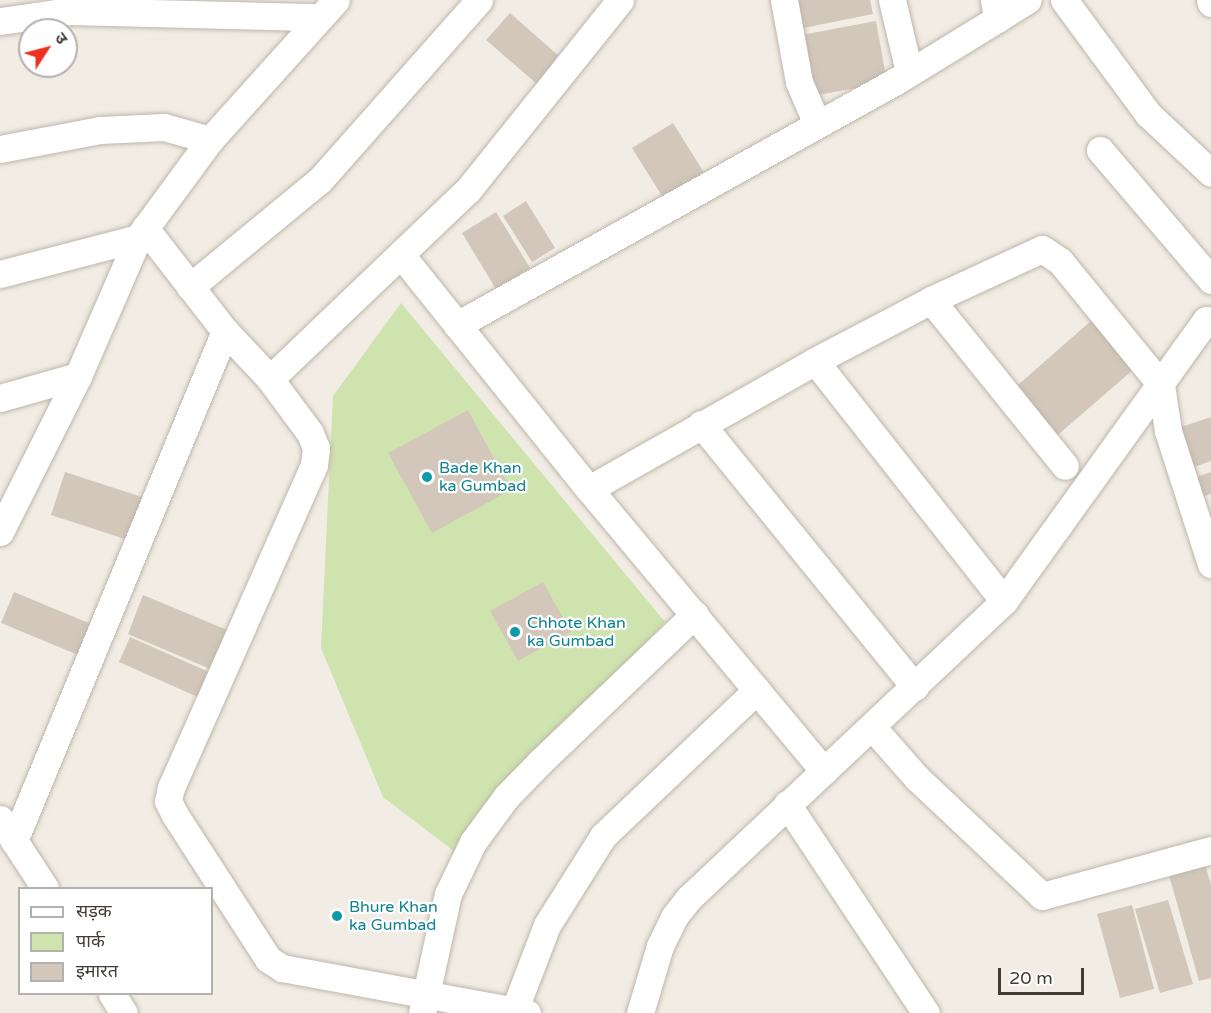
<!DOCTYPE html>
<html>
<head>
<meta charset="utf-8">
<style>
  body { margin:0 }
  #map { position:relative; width:1211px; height:1013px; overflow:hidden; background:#f1ece4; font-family:"Varela Round","Noto Sans Devanagari",sans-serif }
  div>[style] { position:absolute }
  .green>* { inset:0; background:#cfe3ae }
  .building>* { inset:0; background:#d2c7ba }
  .roads { filter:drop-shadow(0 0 2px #beb6aa) drop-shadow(0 0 2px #beb6aa) }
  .minor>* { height:27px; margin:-13.5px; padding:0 13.5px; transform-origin:13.5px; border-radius:13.5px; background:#fff }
  .dots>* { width:16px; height:16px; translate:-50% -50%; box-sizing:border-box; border:3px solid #fff; border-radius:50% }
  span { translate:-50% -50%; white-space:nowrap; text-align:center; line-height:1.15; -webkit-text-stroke:4.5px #fff; paint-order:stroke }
  .culture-label { font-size:16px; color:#0d838f }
  .left { translate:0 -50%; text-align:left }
  .legend { position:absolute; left:18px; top:887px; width:195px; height:108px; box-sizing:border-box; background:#fff; border:2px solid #b3b1ae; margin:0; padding:8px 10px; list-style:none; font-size:18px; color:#423c34 }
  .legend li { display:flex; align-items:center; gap:12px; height:30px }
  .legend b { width:30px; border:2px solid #b3b1ae }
  .north { position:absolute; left:18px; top:18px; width:60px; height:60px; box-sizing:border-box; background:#fff; border:2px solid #b3b1ae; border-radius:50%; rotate:54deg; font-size:16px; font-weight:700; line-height:24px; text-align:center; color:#423c34 }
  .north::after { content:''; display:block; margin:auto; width:21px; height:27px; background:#ee301e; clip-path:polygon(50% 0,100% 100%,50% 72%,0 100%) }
  .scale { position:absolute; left:998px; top:968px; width:86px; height:27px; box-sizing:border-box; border:3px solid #423c34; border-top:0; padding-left:8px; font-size:18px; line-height:21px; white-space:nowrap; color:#423c34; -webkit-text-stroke:4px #fff; paint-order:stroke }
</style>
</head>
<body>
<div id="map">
  <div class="green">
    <div style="clip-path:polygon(401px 303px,665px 622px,502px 794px,468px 862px,383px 797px,321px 648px,333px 396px)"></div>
  </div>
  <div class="building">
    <div style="clip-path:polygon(792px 0,870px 0,873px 14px,798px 29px)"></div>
    <div style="clip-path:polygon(510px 13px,560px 57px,537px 84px,486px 40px)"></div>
    <div style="clip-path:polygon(876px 21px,887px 82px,808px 97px,796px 36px)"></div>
    <div style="clip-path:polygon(673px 123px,708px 179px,667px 204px,632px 148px)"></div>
    <div style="clip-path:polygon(526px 201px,555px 248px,532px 262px,503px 216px)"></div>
    <div style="clip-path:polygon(496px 212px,530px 268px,496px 289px,462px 233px)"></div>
    <div style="clip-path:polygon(1092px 320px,1134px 369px,1052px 440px,1010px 392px)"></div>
    <div style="clip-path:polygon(468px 410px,511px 490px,432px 533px,388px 453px)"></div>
    <div style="clip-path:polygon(1211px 417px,1211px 461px,1194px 467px,1181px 427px)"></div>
    <div style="clip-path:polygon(65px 472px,148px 499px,134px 542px,51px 515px)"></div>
    <div style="clip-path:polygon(1211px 472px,1211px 494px,1202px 497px,1195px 477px)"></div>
    <div style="clip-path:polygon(543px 582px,571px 632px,518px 661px,490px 611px)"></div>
    <div style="clip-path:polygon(14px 592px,96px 626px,83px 657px,1px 623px)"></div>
    <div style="clip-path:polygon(143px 595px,232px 632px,215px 671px,128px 634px)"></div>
    <div style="clip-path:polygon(130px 637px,211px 673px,200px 698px,119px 662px)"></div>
    <div style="clip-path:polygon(1205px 864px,1211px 885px,1211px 978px,1199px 981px,1169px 875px)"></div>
    <div style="clip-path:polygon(1168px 900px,1193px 984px,1160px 993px,1135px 909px)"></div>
    <div style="clip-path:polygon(1132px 905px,1154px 989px,1120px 998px,1097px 914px)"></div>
  </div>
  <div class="roads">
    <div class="minor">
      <div style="left:784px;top:0;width:83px;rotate:79.6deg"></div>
      <div style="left:799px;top:82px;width:46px;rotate:66.8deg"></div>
      <div style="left:892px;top:0;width:74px;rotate:76.7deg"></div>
      <div style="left:1064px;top:0;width:142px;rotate:53.6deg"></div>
      <div style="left:1148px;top:114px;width:86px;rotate:43.1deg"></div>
      <div style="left:1210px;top:0;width:3px;rotate:72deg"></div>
      <div style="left:997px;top:19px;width:36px;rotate:-32deg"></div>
      <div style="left:0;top:21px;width:70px;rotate:-8.2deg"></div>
      <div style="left:69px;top:11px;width:251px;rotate:1.4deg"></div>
      <div style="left:0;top:149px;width:102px;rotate:-10.8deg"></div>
      <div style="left:100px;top:130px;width:64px;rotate:-2.7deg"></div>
      <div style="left:164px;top:127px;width:48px;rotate:15.8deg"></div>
      <div style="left:1100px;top:150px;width:171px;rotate:49.5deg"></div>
      <div style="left:145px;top:228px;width:130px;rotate:52.2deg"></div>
      <div style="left:225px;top:331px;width:66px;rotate:46.8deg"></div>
      <div style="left:270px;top:379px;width:67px;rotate:53.5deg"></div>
      <div style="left:310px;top:433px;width:16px;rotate:68deg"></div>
      <div style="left:316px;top:448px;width:17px;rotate:97deg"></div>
      <div style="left:314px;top:465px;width:352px;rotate:113.9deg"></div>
      <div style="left:171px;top:787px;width:14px;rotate:102deg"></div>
      <div style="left:168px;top:801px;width:16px;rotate:63deg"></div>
      <div style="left:175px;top:815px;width:171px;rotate:57.1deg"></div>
      <div style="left:268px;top:959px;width:17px;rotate:33deg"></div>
      <div style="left:282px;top:968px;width:249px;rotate:10.4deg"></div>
      <div style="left:402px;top:256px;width:299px;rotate:51.3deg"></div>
      <div style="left:589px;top:489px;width:367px;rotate:50.2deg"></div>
      <div style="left:0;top:274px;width:143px;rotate:-14.6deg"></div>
      <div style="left:190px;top:287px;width:168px;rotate:-39.5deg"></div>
      <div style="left:320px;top:180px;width:240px;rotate:-48.5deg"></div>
      <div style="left:931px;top:300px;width:213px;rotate:51.1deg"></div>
      <div style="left:457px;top:325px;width:502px;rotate:-29.07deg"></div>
      <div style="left:896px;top:81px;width:119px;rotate:-31.5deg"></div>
      <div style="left:997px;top:19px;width:19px;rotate:-99deg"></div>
      <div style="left:815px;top:361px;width:305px;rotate:51.8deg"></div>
      <div style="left:270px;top:379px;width:274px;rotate:-43.7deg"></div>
      <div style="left:468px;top:190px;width:243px;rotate:-51.3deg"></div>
      <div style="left:0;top:398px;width:81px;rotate:-15.8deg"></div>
      <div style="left:701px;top:424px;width:339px;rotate:50.9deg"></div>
      <div style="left:589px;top:489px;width:260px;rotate:-29.5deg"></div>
      <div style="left:815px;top:361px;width:131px;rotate:-27.7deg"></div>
      <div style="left:931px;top:300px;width:122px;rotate:-24.7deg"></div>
      <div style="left:1042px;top:249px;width:22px;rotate:34deg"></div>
      <div style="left:1060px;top:261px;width:160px;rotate:50.8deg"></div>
      <div style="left:1161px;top:385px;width:47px;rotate:81.3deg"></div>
      <div style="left:1168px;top:431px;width:140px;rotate:72.1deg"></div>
      <div style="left:0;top:532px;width:174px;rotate:-63.4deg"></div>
      <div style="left:78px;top:376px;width:150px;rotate:-66.5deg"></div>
      <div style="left:138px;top:238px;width:122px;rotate:-53.7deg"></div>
      <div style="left:210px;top:140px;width:188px;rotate:-48deg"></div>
      <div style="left:872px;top:727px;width:68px;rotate:48.6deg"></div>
      <div style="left:917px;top:778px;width:172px;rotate:43.3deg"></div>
      <div style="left:1042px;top:896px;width:175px;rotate:-15.2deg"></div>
      <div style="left:787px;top:804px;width:251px;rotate:56.4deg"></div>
      <div style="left:0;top:819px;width:82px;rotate:56.9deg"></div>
      <div style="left:14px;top:841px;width:552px;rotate:-67.52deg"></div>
      <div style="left:112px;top:994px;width:22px;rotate:58deg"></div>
      <div style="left:514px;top:1011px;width:92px;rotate:-69deg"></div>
      <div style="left:547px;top:925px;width:105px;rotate:-57.8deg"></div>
      <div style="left:603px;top:836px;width:212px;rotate:-43.5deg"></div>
      <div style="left:422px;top:1013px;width:122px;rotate:-77.7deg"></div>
      <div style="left:448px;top:894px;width:58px;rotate:-64.3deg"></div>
      <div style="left:473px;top:842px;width:56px;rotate:-53.7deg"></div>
      <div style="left:506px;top:797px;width:49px;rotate:-45.8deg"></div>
      <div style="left:540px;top:762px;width:214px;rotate:-43.7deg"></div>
      <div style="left:640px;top:1013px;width:70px;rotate:-73.4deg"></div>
      <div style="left:660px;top:946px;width:32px;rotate:-64deg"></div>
      <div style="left:674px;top:917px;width:24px;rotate:-52deg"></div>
      <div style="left:689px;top:898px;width:433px;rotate:-43.3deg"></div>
      <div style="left:1004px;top:601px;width:346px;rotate:-54.3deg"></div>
      <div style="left:1206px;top:320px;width:6px;rotate:31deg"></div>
    </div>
  </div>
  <div class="dots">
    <div style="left:427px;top:477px;background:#0f9aa8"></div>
    <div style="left:515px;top:632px;background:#0f9aa8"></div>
    <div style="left:337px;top:916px;background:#0f9aa8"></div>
  </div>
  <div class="culture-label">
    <span class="left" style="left:439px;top:477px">Bade Khan<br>ka Gumbad</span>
    <span class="left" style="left:527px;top:632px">Chhote Khan<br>ka Gumbad</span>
    <span class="left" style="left:349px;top:916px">Bhure Khan<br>ka Gumbad</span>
  </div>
  <ul class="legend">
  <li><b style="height:8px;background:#fff"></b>सड़क</li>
  <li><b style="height:16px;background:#cfe3ae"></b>पार्क</li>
  <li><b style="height:16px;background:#d2c7ba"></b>इमारत</li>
  </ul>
  <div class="north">उ</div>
  <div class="scale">20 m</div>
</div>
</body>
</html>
